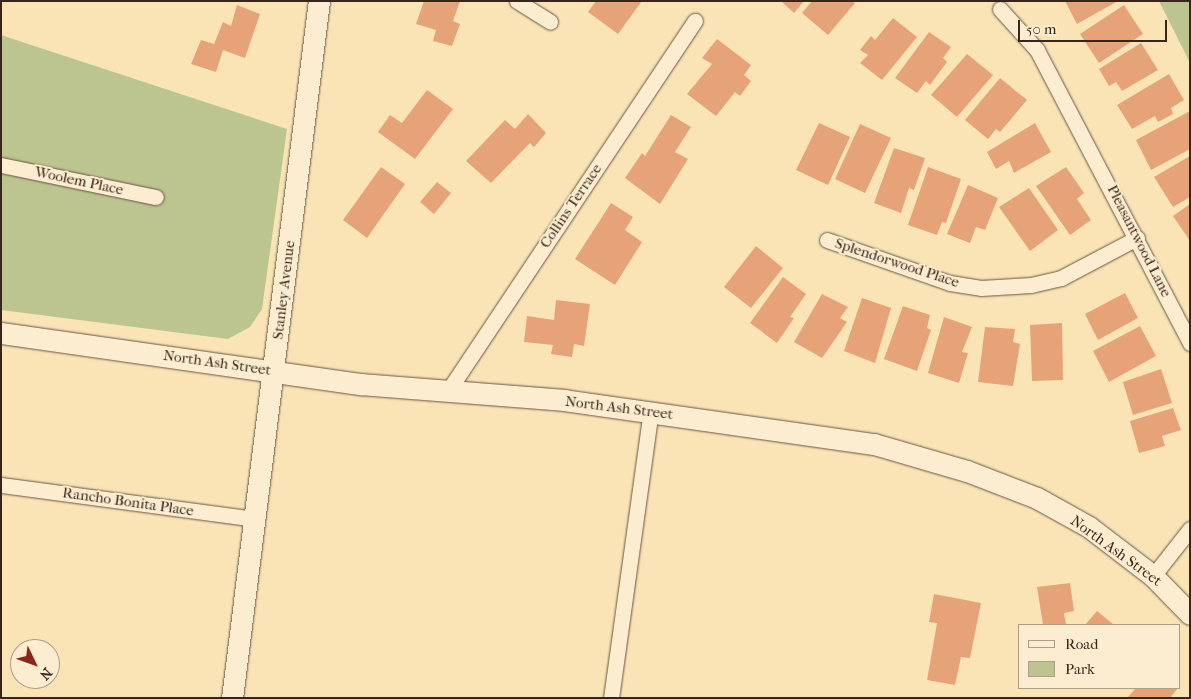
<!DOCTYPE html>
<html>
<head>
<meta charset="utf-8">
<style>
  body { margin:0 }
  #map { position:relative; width:1191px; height:699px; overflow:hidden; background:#fae4b6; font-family:"IM FELL French Canon",serif }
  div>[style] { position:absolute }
  .green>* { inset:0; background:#bcc590 }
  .building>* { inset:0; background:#e6a377 }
  .roads { filter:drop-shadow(0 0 1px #6a5542) drop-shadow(0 0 1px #6a5542) }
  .street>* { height:15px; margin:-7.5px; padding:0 7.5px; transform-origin:7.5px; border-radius:7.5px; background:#fcedd0 }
  .secondary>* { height:21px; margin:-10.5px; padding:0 10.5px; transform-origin:10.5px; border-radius:10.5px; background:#fcedd0 }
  span { translate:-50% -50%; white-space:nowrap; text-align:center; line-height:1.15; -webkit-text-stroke:4px #fcedd0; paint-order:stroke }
  .street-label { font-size:15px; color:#3a251b }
  .frame { position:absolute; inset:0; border:2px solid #3a251b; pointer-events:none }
  .legend { position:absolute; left:1018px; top:624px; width:162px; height:65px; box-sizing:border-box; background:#fcedd0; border:1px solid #ae9d88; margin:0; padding:6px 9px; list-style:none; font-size:15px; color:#3a251b }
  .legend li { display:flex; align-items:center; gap:10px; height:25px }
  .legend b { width:25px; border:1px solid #ae9d88 }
  .north { position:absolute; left:10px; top:639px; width:50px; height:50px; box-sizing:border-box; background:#fcedd0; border:1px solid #ae9d88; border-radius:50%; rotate:132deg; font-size:14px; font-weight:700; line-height:20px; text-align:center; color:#3a251b }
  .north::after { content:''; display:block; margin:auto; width:18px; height:22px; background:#8f2418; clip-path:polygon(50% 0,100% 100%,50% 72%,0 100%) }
  .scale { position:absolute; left:1018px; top:20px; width:149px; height:22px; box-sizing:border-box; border:2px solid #3a251b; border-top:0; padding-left:6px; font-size:15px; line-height:18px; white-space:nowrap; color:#3a251b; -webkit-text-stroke:4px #fcedd0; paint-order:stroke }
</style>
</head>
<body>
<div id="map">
  <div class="green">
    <div style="clip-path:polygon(1159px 1px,1190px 1px,1190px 63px)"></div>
    <div style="clip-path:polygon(1px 35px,287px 129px,262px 309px,250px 327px,228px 339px,1px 310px)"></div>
  </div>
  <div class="building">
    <div style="clip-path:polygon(424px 1px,460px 1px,453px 21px,460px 24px,452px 46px,433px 41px,436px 30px,416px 24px)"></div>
    <div style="clip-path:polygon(596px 1px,642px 1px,618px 34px,588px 12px)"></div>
    <div style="clip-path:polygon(781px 1px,804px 1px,794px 13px)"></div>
    <div style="clip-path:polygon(812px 1px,852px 1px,855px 3px,828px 35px,802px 13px)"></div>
    <div style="clip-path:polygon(1065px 1px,1118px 1px,1077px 24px)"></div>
    <div style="clip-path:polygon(237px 5px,260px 14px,245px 58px,223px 50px,216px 72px,191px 64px,201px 40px,214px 44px,223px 22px,231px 26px)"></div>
    <div style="clip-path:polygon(1124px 5px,1143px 34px,1099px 63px,1080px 34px)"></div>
    <div style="clip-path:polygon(893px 18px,917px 37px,882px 80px,860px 63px,868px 55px,860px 50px,871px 36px,875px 40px)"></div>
    <div style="clip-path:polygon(929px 32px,951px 47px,943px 58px,947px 62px,930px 85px,926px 81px,917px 93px,895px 78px)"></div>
    <div style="clip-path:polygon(717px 39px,751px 65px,744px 75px,751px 81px,740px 96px,735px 92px,716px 116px,687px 94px,712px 64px,702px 58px)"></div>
    <div style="clip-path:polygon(1141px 43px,1158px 70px,1122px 91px,1116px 82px,1109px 86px,1099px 69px)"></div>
    <div style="clip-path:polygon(967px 54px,993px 75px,957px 117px,931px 95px)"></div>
    <div style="clip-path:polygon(1169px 74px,1184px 100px,1171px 108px,1173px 114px,1158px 122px,1155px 116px,1132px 129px,1117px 105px)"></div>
    <div style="clip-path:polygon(1000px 78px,1027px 100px,1000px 132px,996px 129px,988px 139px,965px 120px)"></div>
    <div style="clip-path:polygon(427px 90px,453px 109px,415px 159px,378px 132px,390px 115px,402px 123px)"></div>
    <div style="clip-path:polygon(1190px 111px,1190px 149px,1151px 170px,1136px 140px)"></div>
    <div style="clip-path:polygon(528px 114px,546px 133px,534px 147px,530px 143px,491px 183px,466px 161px,505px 120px,515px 129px)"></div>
    <div style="clip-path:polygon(671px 115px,691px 127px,675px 152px,688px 159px,660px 204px,625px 178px,642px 153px,645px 156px)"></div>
    <div style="clip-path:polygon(819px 123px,850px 137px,828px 185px,796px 170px)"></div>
    <div style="clip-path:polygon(1035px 123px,1051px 152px,1014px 173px,1009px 161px,996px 169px,987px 152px)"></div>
    <div style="clip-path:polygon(860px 124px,891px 138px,865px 193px,835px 179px)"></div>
    <div style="clip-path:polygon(894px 148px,925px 158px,914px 190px,909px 188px,901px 213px,874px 203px)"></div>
    <div style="clip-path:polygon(1190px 156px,1190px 197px,1173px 207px,1154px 177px)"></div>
    <div style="clip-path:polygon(381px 167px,405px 184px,367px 238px,343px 220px)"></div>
    <div style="clip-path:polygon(928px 167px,961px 179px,946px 223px,942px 222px,937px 235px,908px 225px)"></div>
    <div style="clip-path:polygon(1066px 167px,1084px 193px,1077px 199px,1091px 220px,1070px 235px,1036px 186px)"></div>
    <div style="clip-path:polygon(437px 182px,451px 193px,434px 214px,420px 202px)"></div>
    <div style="clip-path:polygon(968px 185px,998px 198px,985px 230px,976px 227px,970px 243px,947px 234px)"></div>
    <div style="clip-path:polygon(1029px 188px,1058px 230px,1030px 251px,999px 207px)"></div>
    <div style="clip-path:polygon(611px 203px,633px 217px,625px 230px,642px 242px,615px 285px,575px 259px)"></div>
    <div style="clip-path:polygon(1190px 204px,1190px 241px,1173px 216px)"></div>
    <div style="clip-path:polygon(756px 246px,783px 268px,751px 308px,724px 287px)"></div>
    <div style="clip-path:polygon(783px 277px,806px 294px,790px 317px,794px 318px,777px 343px,750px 323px)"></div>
    <div style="clip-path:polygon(1125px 293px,1138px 318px,1098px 340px,1085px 314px)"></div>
    <div style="clip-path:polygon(822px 294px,848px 307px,840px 318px,847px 322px,822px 358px,794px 342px)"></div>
    <div style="clip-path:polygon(862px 298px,891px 308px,875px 363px,844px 351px)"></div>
    <div style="clip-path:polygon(556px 300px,590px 304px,584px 346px,574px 344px,572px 357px,551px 354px,553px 345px,524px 342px,527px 316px,554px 320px)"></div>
    <div style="clip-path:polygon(903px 306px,930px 315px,927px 328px,931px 330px,917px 371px,884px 359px)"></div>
    <div style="clip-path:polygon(944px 317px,972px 327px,962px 352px,968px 353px,959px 383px,928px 373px)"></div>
    <div style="clip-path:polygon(1062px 323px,1063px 380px,1032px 381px,1030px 325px)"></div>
    <div style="clip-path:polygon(1140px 326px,1156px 356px,1109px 382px,1093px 351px)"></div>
    <div style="clip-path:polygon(985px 327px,1015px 329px,1013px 342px,1020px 344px,1013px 386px,978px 382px)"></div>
    <div style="clip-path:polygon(1161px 369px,1172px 403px,1133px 415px,1123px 382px)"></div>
    <div style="clip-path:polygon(1173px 408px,1181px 430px,1162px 436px,1165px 446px,1139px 453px,1130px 421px)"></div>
    <div style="clip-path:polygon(1070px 583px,1074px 611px,1064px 613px,1066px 625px,1043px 625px,1037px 587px)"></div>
    <div style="clip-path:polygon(934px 594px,981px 603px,970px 658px,961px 657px,955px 685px,927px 680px,937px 623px,929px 622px)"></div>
    <div style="clip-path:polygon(1097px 611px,1114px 625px,1085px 625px)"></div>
    <div style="clip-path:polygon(1136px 688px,1178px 688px,1170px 698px,1127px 698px)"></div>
  </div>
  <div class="roads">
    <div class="street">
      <div style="left:517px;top:1px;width:39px;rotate:32deg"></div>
      <div style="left:1000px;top:9px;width:55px;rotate:47.9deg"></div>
      <div style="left:1037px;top:50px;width:331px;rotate:62.4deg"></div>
      <div style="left:1px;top:165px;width:158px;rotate:11.7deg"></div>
      <div style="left:827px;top:240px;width:130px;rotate:19.3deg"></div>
      <div style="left:950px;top:283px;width:31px;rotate:9deg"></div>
      <div style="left:981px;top:288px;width:50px;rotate:-3.4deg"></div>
      <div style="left:1031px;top:285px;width:31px;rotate:-13deg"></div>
      <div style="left:1061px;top:278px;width:86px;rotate:-27.8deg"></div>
      <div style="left:448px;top:391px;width:445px;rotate:-56.3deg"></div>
      <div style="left:1px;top:485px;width:256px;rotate:7.6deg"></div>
      <div style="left:1153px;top:576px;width:60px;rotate:-51.8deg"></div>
      <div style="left:611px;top:698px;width:290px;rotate:-82.1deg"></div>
    </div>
    <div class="secondary">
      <div style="left:1px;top:333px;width:364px;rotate:8.1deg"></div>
      <div style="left:361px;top:384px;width:204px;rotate:4.5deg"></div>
      <div style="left:564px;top:400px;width:313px;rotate:8.1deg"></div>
      <div style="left:874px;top:444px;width:97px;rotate:16.2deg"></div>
      <div style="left:967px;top:471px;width:75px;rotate:21.1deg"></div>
      <div style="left:1037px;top:498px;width:60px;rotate:29.1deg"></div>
      <div style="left:1089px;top:527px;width:81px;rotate:37.4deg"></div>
      <div style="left:1153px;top:576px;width:53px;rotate:45.8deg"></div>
      <div style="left:232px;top:698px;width:702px;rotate:-82.89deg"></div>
    </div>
  </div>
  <div class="street-label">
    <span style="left:79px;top:181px;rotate:12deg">Woolem Place</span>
    <span style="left:571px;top:206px;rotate:-56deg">Collins Terrace</span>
    <span style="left:1139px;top:241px;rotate:63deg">Pleasantwood Lane</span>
    <span style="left:897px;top:263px;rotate:18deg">Splendorwood Place</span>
    <span style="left:284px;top:290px;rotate:-83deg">Stanley Avenue</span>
    <span style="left:217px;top:363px;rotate:8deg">North Ash Street</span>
    <span style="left:619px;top:408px;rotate:7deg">North Ash Street</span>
    <span style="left:128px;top:502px;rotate:8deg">Rancho Bonita Place</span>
    <span style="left:1116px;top:551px;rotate:36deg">North Ash Street</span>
  </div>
  <div class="frame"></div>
  <ul class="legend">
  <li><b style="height:6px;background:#fcedd0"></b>Road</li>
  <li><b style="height:14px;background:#bcc590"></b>Park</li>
  </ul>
  <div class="north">N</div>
  <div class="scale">50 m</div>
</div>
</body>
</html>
